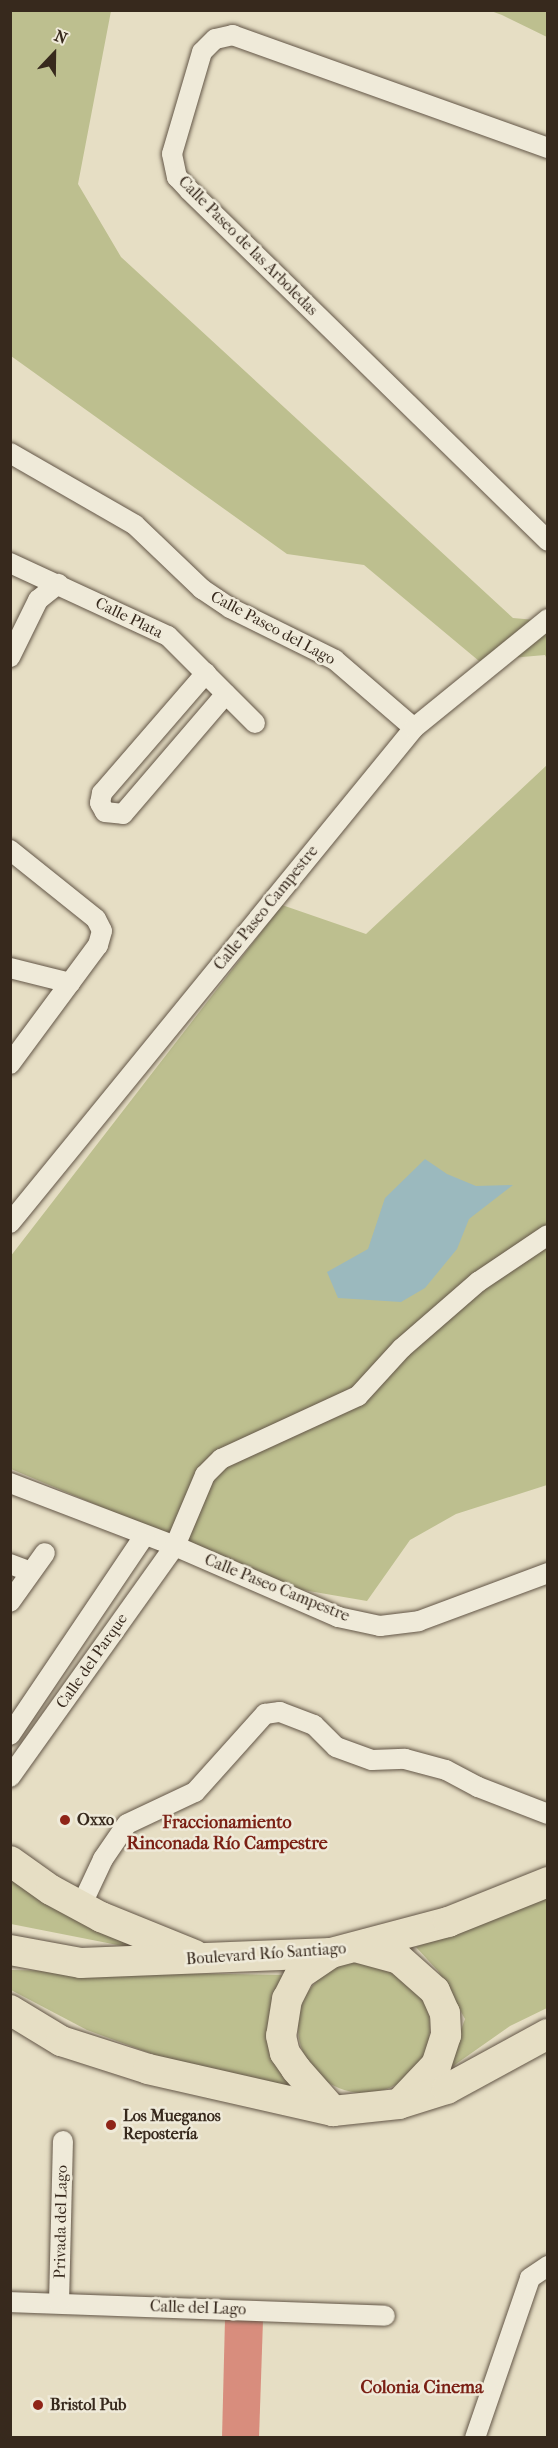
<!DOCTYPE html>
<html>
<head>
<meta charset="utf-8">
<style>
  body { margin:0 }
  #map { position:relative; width:558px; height:2448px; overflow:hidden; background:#e6dec4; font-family:"IM FELL French Canon",serif }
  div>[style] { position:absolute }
  .green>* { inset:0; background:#bdbf8f }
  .round { border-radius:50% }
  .water>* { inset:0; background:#9bb9be }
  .building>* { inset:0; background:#d88d7d }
  .roads { filter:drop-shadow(0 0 2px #635647) drop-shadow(0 0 2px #635647) }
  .minor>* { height:20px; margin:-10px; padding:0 10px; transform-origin:10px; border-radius:10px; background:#efead9 }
  .primary>* { height:30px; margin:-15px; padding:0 15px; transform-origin:15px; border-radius:15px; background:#e6dec4 }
  .dots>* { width:16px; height:16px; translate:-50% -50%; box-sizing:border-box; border:3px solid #efead9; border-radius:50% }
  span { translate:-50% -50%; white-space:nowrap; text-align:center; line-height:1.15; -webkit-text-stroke:5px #efead9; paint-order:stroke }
  .street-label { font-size:16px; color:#37291d }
  .poi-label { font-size:16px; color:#37291d; font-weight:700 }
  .left { translate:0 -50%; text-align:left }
  .neighbourhood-label { font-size:18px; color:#7a1f14; font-weight:700 }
  .frame { position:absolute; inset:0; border:12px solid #37291d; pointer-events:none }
  .north { position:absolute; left:24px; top:24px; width:60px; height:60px; -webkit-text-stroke:4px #efead9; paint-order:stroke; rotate:22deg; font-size:16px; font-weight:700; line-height:24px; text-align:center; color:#37291d }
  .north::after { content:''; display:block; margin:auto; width:21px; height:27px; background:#37291d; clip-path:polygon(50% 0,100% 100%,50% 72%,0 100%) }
</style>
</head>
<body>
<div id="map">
  <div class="green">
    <div style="clip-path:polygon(11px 11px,111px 11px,78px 184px,121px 257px,513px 618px,547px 621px,547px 659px,545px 655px,479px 661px,364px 565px,287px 554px,11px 356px)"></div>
    <div style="clip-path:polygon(491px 11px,547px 11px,547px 37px,502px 15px)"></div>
    <div style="clip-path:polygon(547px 765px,547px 1485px,456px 1514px,410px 1540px,367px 1601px,297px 1589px,11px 1469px,10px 1257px,282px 905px,366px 934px)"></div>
    <div style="clip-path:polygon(10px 1874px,41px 1897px,138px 1949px,11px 1924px)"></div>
    <div style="clip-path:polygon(547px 1895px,547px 2008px,510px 2026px,446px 2071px,465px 2019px,438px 1971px,416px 1947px)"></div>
    <div class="round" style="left:298px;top:1961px;width:132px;height:132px"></div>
    <div style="clip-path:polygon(11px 1970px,286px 1975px,299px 2095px,193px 2069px,87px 2030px,11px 1990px)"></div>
  </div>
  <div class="water">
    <div style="clip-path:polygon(425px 1159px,447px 1174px,476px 1186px,513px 1185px,469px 1219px,457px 1249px,425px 1288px,401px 1302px,338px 1298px,327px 1272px,368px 1249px,385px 1198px)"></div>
  </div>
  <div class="building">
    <div style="clip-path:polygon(225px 2319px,263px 2320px,259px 2438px,222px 2438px)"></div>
  </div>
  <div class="roads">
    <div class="minor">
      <div style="left:548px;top:148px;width:335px;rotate:-160.3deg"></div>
      <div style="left:233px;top:35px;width:18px;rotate:167deg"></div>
      <div style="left:215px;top:39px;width:18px;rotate:135deg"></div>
      <div style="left:202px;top:52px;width:106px;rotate:106.4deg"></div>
      <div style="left:172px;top:154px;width:24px;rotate:78deg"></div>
      <div style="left:177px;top:177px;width:18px;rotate:47deg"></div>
      <div style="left:189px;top:190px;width:502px;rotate:44.35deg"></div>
      <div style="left:10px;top:453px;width:144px;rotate:29.9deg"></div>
      <div style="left:135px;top:525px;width:93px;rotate:43.7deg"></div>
      <div style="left:202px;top:589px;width:34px;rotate:34deg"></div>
      <div style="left:230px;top:608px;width:117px;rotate:26.3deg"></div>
      <div style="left:335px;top:660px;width:104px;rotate:40.7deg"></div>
      <div style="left:10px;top:563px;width:174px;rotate:24.8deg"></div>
      <div style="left:168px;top:636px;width:123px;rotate:45deg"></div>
      <div style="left:10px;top:657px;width:64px;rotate:-63.8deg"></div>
      <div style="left:38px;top:600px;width:26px;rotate:-39deg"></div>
      <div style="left:206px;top:673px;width:159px;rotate:130.9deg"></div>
      <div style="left:102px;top:793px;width:10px;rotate:101deg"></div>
      <div style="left:100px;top:803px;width:10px;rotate:61deg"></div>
      <div style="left:105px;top:812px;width:18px;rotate:6deg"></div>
      <div style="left:123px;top:814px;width:158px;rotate:-49.4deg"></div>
      <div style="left:10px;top:850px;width:110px;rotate:38.7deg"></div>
      <div style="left:96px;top:919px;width:13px;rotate:63deg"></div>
      <div style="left:102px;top:931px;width:15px;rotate:106deg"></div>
      <div style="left:98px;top:945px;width:148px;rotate:126.5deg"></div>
      <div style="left:10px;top:968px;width:62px;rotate:14deg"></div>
      <div style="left:10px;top:1223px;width:639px;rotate:-50.78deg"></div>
      <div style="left:414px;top:728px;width:173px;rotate:-39.1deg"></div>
      <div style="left:10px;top:1483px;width:177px;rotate:20.9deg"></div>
      <div style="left:175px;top:1546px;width:178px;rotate:23.5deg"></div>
      <div style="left:338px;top:1617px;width:43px;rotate:12.1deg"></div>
      <div style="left:380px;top:1626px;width:39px;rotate:-7deg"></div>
      <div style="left:419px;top:1621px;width:138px;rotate:-20.4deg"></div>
      <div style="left:10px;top:1564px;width:22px;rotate:21deg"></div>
      <div style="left:10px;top:1602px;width:60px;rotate:-54.5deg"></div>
      <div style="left:10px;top:1735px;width:241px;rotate:-56deg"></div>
      <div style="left:10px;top:1777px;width:284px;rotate:-54.5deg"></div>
      <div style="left:175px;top:1546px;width:77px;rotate:-67.1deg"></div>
      <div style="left:205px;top:1475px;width:23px;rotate:-45deg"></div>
      <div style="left:221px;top:1459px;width:151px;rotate:-24.7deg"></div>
      <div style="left:358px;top:1396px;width:65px;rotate:-47.5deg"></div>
      <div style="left:402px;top:1348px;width:101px;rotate:-41deg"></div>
      <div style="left:478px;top:1282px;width:84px;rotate:-33.9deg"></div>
      <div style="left:81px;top:1906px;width:52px;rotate:-64.9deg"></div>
      <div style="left:103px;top:1859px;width:42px;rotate:-55.6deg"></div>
      <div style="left:127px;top:1824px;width:75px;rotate:-25.2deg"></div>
      <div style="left:195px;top:1792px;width:105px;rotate:-48.1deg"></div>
      <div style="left:265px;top:1714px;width:15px;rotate:-8deg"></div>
      <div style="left:280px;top:1712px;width:36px;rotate:21deg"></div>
      <div style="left:314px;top:1725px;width:31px;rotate:45deg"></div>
      <div style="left:336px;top:1747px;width:38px;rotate:20deg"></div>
      <div style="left:372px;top:1760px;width:33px;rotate:-2deg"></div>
      <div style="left:405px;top:1759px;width:42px;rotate:15deg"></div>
      <div style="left:446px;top:1770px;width:36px;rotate:28deg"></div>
      <div style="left:478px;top:1787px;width:75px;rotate:21.1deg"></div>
      <div style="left:10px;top:2302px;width:375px;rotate:2.1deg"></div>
      <div style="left:59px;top:2303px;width:162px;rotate:-88.6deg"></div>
      <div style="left:475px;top:2438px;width:169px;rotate:-71deg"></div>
      <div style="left:530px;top:2278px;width:22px;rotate:-34deg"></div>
    </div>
    <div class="primary">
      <div style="left:10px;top:1861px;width:50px;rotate:35.3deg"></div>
      <div style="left:51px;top:1890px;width:57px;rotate:28.4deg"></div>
      <div style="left:101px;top:1917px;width:101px;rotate:22deg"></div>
      <div style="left:359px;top:1948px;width:41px;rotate:15.4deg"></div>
      <div style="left:399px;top:1959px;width:48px;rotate:41.6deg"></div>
      <div style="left:435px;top:1991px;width:24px;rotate:66deg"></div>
      <div style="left:445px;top:2013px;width:22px;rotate:87deg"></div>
      <div style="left:446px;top:2035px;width:32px;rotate:108deg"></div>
      <div style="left:436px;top:2065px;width:51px;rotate:133.4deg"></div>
      <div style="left:10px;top:1950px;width:72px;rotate:10.4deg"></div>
      <div style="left:81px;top:1963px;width:250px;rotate:-2.3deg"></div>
      <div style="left:331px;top:1953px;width:121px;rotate:-14.8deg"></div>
      <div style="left:448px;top:1922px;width:108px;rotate:-21.8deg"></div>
      <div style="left:331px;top:1953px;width:37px;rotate:146deg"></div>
      <div style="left:300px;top:1974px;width:28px;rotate:117deg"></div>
      <div style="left:287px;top:1999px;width:37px;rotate:99deg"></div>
      <div style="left:281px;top:2036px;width:17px;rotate:77deg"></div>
      <div style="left:285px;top:2053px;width:19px;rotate:55deg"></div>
      <div style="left:296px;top:2069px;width:56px;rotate:48.6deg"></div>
      <div style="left:10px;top:2010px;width:60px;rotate:31.3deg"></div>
      <div style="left:61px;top:2041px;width:91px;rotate:17.8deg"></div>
      <div style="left:148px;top:2069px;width:190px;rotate:12.8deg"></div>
      <div style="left:333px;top:2111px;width:66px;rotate:-6.1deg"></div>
      <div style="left:399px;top:2104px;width:50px;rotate:-17.4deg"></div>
      <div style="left:447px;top:2089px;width:115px;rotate:-28.6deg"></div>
    </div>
  </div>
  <div class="dots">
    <div style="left:65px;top:1820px;background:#8f2418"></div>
    <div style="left:111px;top:2125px;background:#8f2418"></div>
    <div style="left:38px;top:2405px;background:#8f2418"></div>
  </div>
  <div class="street-label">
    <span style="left:248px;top:246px;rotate:45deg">Calle Paseo de las Arboledas</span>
    <span style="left:129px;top:618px;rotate:26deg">Calle Plata</span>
    <span style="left:273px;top:628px;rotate:28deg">Calle Paseo del Lago</span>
    <span style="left:266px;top:908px;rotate:-51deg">Calle Paseo Campestre</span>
    <span style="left:277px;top:1588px;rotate:22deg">Calle Paseo Campestre</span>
    <span style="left:92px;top:1661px;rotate:-55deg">Calle del Parque</span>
    <span style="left:266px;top:1954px;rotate:-4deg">Boulevard Río Santiago</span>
    <span style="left:61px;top:2222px;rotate:-89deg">Privada del Lago</span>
    <span style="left:198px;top:2308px;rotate:2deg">Calle del Lago</span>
  </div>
  <div class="poi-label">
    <span class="left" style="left:77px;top:1820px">Oxxo</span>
    <span class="left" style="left:123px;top:2125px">Los Mueganos<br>Repostería</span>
    <span class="left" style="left:50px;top:2405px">Bristol Pub</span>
  </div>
  <div class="neighbourhood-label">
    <span style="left:227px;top:1834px">Fraccionamiento<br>Rinconada Río Campestre</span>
    <span style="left:422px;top:2388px">Colonia Cinema</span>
  </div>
  <div class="frame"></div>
  <div class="north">N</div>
</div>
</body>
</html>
